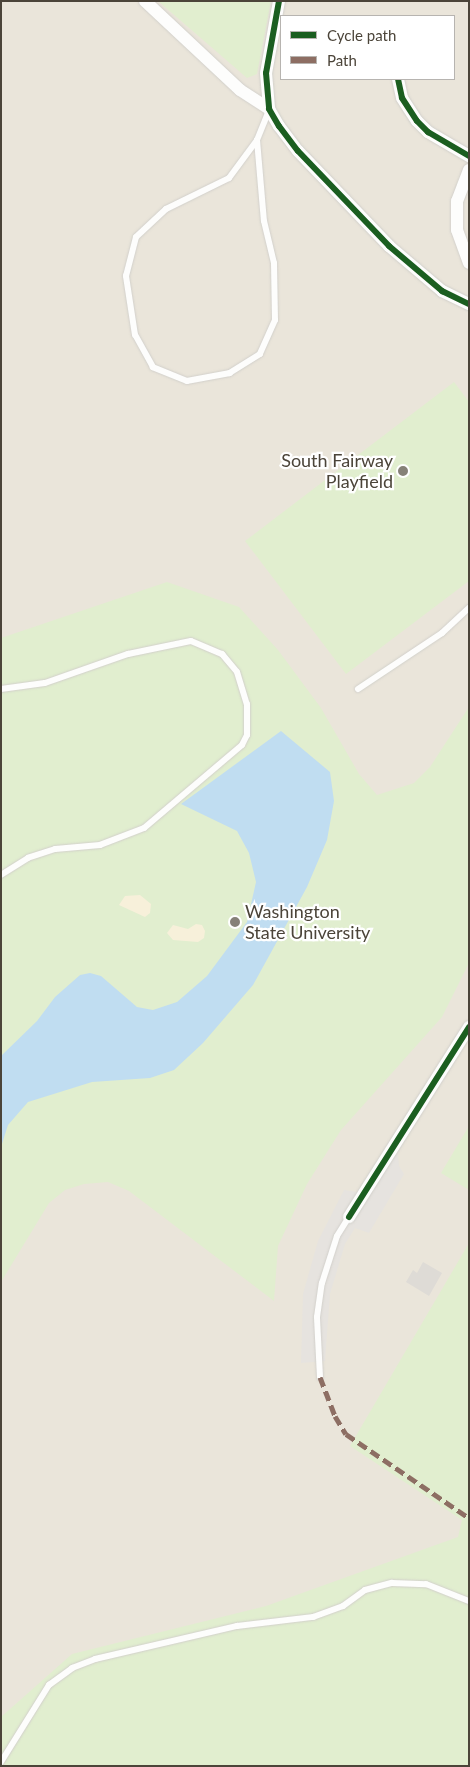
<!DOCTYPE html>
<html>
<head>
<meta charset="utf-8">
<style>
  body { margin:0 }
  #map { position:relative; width:470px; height:1767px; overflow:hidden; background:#f4f2ee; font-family:Lato,sans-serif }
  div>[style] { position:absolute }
  .education>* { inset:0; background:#eae5da }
  .green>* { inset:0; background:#e1eecf }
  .sand>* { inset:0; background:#f7f0da }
  .parking>* { inset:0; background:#e6e3df }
  .water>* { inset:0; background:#c0ddf1 }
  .building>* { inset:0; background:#dedbd6 }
  .roads { filter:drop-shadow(0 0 1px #d2d0cb) drop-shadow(0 0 1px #d2d0cb) }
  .lane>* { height:6px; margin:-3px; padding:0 3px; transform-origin:3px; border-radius:3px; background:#fdfdfc }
  .street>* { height:12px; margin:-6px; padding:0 6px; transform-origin:6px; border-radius:6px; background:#fdfdfc }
  .quiet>* { height:5px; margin-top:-2.5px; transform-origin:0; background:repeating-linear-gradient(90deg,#8d6e63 0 10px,transparent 0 15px) }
  .cycleway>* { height:6px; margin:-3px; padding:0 3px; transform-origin:3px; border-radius:3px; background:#1b5e20 }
  .dots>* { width:14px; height:14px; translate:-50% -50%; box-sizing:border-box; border:2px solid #fff; border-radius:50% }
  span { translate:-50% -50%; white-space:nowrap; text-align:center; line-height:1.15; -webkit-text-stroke:4.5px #fff; paint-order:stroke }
  .poi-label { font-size:18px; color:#4b4439 }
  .right { translate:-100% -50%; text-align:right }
  .left { translate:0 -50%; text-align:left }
  .frame { position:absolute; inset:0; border:2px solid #4b4439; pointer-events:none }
  .legend { position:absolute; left:280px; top:15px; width:175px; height:65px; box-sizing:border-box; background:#fff; border:1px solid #b7b4b0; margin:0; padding:6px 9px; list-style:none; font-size:15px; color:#4b4439 }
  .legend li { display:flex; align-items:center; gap:10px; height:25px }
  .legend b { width:25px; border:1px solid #b7b4b0 }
</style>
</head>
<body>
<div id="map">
  <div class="education">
    <div style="clip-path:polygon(evenodd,1px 1px,469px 1px,469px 1766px,1px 1766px,1px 1px,281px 16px,454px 16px,454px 79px,281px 79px,281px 16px)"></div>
  </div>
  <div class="green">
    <div style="clip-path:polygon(158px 1px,271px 1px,257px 74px,247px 78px)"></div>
    <div style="clip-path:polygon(454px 382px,469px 402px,469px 581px,346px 674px,245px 541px)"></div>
    <div style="clip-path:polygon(167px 582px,239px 607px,278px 650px,321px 708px,359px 774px,377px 795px,414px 783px,430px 767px,469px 707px,469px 963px,442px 1017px,341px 1130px,307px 1184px,278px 1246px,274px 1301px,129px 1191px,108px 1182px,84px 1184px,65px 1190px,49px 1203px,1px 1282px,1px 638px)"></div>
    <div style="clip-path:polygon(469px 1126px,469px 1190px,441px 1173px)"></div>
    <div style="clip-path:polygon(469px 1243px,469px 1766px,1px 1766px,1px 1717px,72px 1654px,266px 1606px,458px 1537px,462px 1520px,350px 1446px)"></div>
  </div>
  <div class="sand">
    <div style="clip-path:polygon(140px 895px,151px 904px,150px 913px,145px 917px,119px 905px,125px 896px)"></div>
    <div style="clip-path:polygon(196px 924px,202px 925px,205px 931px,204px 938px,198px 942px,173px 940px,167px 933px,173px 925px,188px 929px)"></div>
  </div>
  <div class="parking">
    <div style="clip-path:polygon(386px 1147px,398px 1155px,399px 1166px,404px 1174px,369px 1233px,355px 1228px,345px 1244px,330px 1294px,325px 1361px,301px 1363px,303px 1294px,318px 1241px,344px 1190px,357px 1192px)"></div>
  </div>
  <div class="water">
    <div style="clip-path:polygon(281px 731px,330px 772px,334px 801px,327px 840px,307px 887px,253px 985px,203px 1043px,174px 1070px,150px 1078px,92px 1082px,28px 1102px,8px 1125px,1px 1147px,1px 1056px,37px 1021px,55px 997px,80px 975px,90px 973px,101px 976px,137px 1007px,153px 1010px,177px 1002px,207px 976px,247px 922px,256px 882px,249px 853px,237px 831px,181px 804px)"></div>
  </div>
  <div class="building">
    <div style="clip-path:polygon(423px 1262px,442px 1273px,429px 1296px,406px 1282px,413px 1270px,417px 1273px)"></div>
  </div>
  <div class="roads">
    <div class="lane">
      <div style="left:257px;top:140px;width:81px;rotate:85.1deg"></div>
      <div style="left:264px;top:221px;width:43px;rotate:76.6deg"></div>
      <div style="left:274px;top:263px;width:57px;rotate:89deg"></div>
      <div style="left:275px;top:320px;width:37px;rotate:114deg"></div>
      <div style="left:260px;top:354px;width:36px;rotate:148deg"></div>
      <div style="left:230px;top:373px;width:44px;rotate:169.5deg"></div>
      <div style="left:187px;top:381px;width:37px;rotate:-158deg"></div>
      <div style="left:153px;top:367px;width:37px;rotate:-119deg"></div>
      <div style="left:135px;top:335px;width:60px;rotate:-98.7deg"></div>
      <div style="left:126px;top:276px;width:40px;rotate:-75.6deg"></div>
      <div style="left:136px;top:237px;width:41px;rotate:-43deg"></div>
      <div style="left:166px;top:209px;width:70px;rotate:-26.2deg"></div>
      <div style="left:229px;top:178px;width:47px;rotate:-53.6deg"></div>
      <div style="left:257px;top:140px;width:32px;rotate:-68deg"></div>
      <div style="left:1px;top:689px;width:44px;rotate:-7.8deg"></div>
      <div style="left:45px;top:683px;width:88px;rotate:-19.3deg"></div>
      <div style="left:128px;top:654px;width:64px;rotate:-11.7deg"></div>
      <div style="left:191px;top:641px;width:34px;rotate:23deg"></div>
      <div style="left:222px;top:654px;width:23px;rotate:50deg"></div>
      <div style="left:237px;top:672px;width:34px;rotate:73deg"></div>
      <div style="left:247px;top:704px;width:31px;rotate:90deg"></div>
      <div style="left:247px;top:735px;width:11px;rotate:117deg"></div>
      <div style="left:242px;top:745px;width:128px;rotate:139.7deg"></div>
      <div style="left:144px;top:828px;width:47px;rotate:158.9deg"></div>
      <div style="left:100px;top:845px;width:45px;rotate:174.9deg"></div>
      <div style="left:55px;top:849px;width:28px;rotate:162deg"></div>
      <div style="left:28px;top:858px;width:32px;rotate:148deg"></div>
      <div style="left:358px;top:689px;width:101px;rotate:-33.7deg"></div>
      <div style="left:442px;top:633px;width:37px;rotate:-43deg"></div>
      <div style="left:320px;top:1377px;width:60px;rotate:-92.9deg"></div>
      <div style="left:317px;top:1317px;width:34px;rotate:-82deg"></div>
      <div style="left:322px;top:1283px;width:49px;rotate:-72.3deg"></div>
      <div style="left:337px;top:1236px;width:22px;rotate:-58deg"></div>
      <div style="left:1px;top:1762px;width:91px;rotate:-58.1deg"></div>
      <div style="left:49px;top:1685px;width:29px;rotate:-36deg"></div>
      <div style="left:72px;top:1668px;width:25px;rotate:-21deg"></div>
      <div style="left:95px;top:1659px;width:146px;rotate:-13.1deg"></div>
      <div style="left:237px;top:1626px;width:77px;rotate:-6.8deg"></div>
      <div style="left:313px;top:1617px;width:32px;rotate:-20deg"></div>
      <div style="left:343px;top:1606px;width:27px;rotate:-36deg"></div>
      <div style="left:365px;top:1590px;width:28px;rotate:-15deg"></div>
      <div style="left:392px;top:1583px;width:34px;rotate:2deg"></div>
      <div style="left:426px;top:1584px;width:46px;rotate:21.6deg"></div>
    </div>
    <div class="street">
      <div style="left:145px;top:1px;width:130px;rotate:43.1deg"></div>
      <div style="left:240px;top:90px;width:35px;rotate:33deg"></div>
      <div style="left:279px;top:1px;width:73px;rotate:100.2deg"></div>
      <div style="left:266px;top:73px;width:36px;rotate:85deg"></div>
      <div style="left:269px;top:109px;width:20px;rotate:60deg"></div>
      <div style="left:279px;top:126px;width:31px;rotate:53deg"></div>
      <div style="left:298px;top:151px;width:132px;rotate:46.2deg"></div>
      <div style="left:389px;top:246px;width:70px;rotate:40.3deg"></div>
      <div style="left:442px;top:291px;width:30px;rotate:26deg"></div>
      <div style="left:398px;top:79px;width:19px;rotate:78deg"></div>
      <div style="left:402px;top:98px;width:27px;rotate:57deg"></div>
      <div style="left:417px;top:121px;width:16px;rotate:45deg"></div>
      <div style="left:428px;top:132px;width:48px;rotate:30.3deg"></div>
      <div style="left:469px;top:170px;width:33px;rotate:111deg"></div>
      <div style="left:457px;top:201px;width:29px;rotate:90deg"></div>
      <div style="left:457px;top:230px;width:35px;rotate:70deg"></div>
      <div style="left:349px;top:1217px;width:225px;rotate:-57.7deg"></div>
    </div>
  </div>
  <div class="quiet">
    <div style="left:320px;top:1377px;width:42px;rotate:69deg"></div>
    <div style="left:335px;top:1416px;width:21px;rotate:59deg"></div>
    <div style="left:346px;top:1434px;width:149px;rotate:34.3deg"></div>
  </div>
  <div class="cycleway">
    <div style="left:279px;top:1px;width:73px;rotate:100.2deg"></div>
    <div style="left:266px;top:73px;width:36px;rotate:85deg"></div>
    <div style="left:269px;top:109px;width:20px;rotate:60deg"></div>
    <div style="left:279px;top:126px;width:31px;rotate:53deg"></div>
    <div style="left:298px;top:151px;width:132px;rotate:46.2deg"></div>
    <div style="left:389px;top:246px;width:70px;rotate:40.3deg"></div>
    <div style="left:442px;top:291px;width:30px;rotate:26deg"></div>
    <div style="left:398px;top:79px;width:19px;rotate:78deg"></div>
    <div style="left:402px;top:98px;width:27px;rotate:57deg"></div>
    <div style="left:417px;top:121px;width:16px;rotate:45deg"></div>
    <div style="left:428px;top:132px;width:48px;rotate:30.3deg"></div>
    <div style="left:349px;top:1217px;width:225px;rotate:-57.7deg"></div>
  </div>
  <div class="dots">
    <div style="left:403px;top:471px;background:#868178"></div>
    <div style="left:235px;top:922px;background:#868178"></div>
  </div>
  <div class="poi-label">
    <span class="right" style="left:393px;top:471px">South Fairway<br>Playfield</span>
    <span class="left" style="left:245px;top:922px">Washington<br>State University</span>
  </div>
  <div class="frame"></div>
  <ul class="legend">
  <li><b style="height:6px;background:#1b5e20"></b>Cycle path</li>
  <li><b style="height:6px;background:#8d6e63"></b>Path</li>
  </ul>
</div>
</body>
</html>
